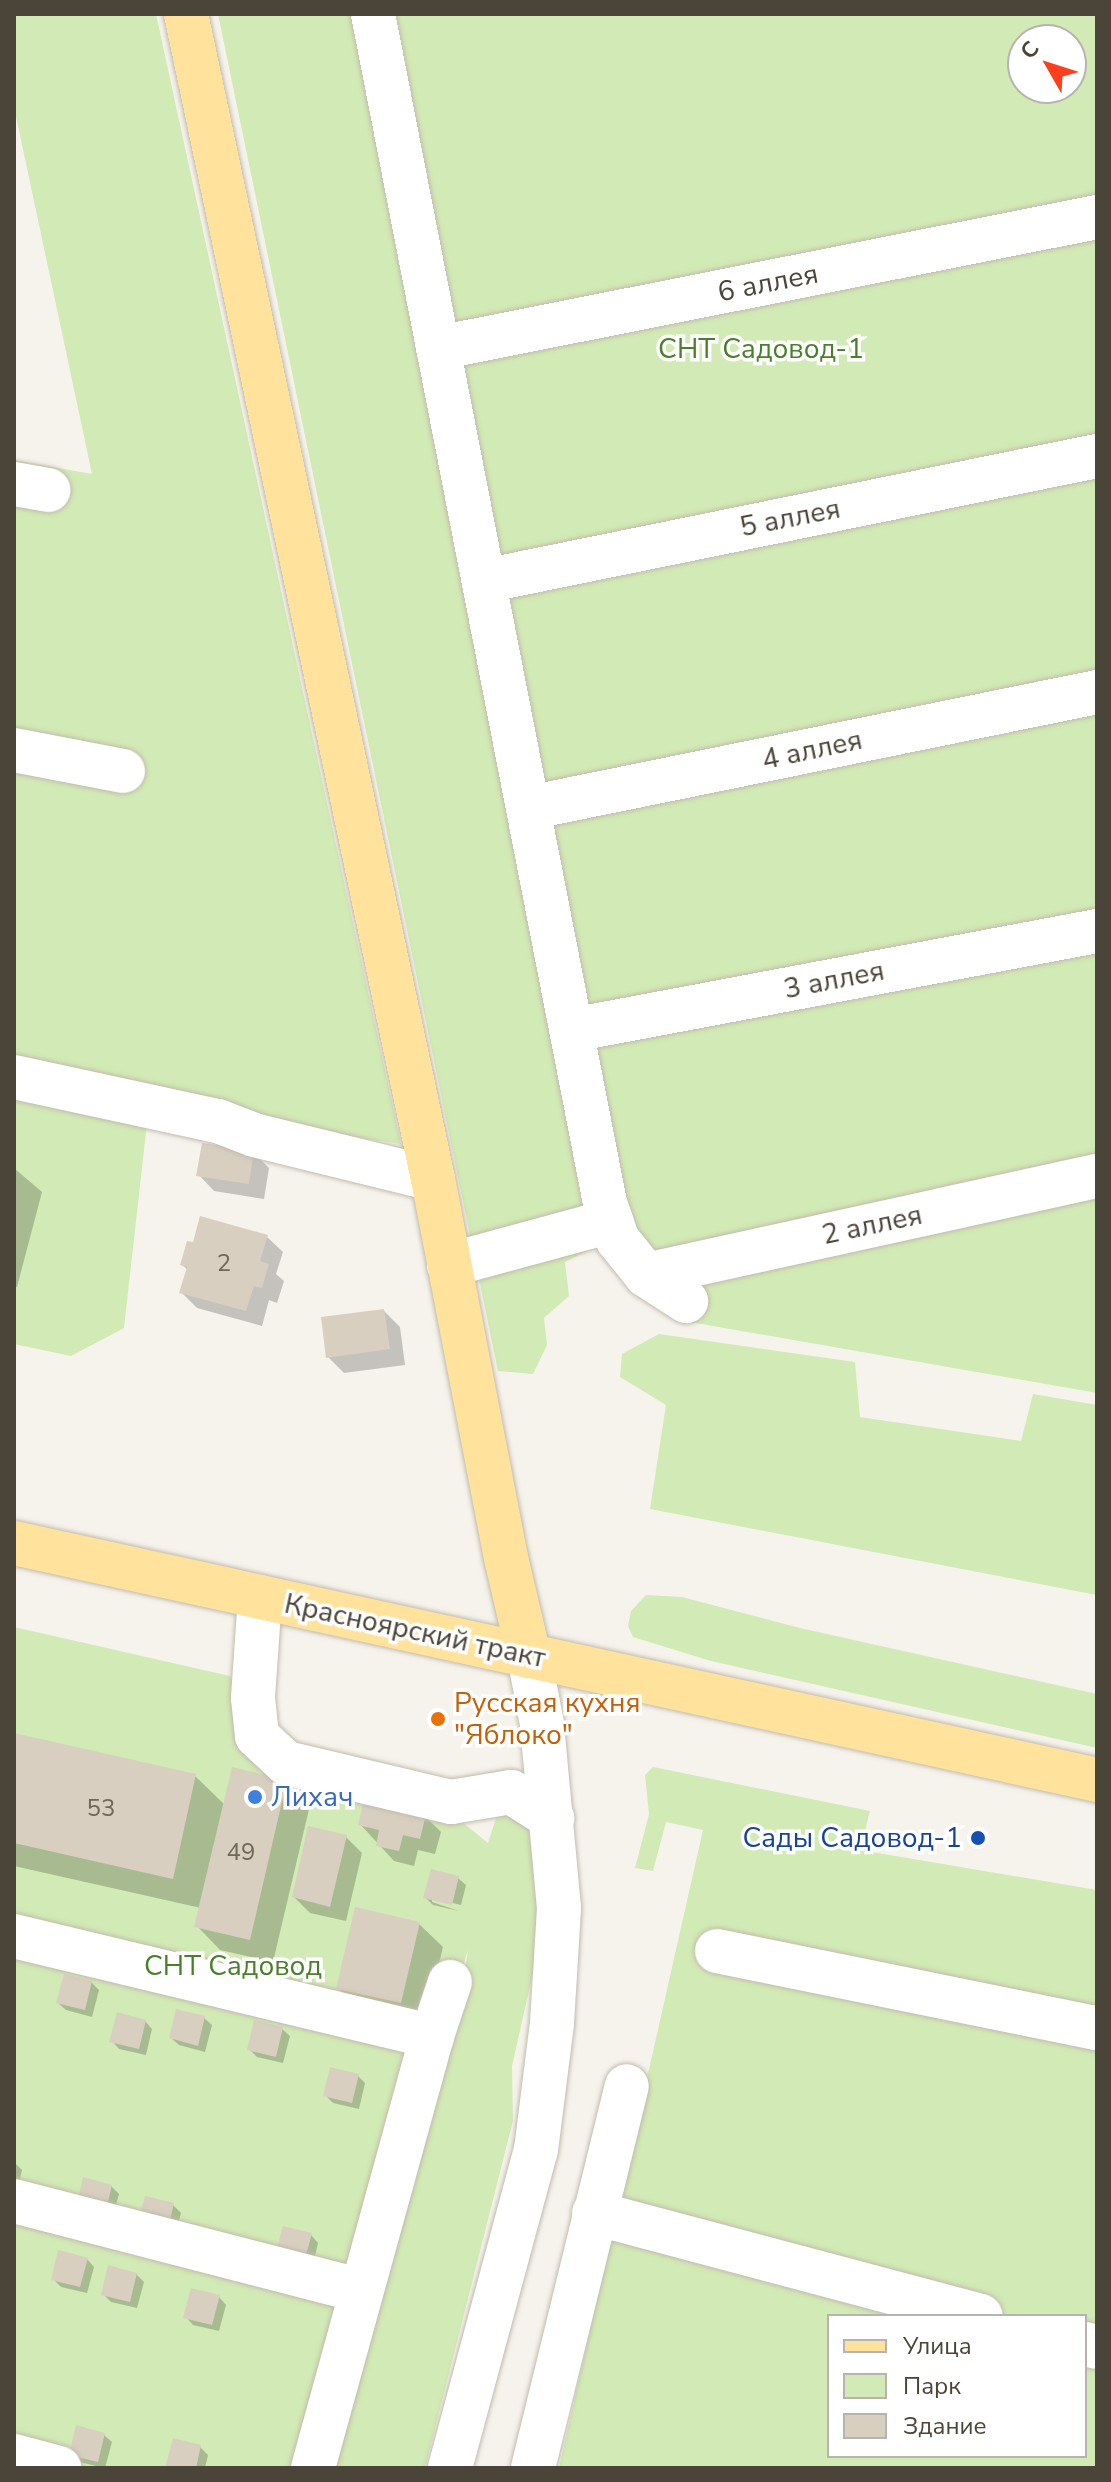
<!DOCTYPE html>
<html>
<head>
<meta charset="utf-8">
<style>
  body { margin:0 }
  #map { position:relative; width:1111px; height:2482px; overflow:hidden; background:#f6f3ec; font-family:"Nunito Sans",sans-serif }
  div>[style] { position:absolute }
  .green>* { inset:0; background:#d2eab5 }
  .shadow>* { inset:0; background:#0003 }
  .building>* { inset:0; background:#d8cfc1 }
  .roads { filter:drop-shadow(0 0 2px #c2bbae) drop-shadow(0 0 2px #c2bbae) }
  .minor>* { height:44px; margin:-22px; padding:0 22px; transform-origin:22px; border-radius:22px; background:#fff }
  .major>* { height:44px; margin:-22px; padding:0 22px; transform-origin:22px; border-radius:22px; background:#ffe39c }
  .dots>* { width:22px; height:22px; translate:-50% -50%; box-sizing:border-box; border:4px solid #fff; border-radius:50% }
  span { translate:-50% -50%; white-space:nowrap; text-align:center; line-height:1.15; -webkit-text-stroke:7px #fff; paint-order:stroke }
  .number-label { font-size:24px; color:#6e675b }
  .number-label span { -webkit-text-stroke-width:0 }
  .street-label { font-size:28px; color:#4b4439 }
  .park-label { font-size:28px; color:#4a7f2a }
  .food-label { font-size:28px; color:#c56008 }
  .left { translate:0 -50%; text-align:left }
  .shop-label { font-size:28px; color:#366cbe }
  .transit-label { font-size:28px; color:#164399 }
  .right { translate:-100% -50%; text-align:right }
  .frame { position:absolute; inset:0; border:16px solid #4b4439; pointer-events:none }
  .legend { position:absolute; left:827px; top:2314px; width:260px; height:144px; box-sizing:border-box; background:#fff; border:2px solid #b7b4b0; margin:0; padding:10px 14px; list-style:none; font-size:24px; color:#4b4439 }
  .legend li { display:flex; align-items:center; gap:16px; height:40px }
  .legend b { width:40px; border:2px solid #b7b4b0 }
  .north { position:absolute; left:1007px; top:24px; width:80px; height:80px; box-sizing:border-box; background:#fff; border:2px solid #b7b4b0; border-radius:50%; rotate:309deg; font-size:22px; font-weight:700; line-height:32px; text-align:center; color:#4b4439 }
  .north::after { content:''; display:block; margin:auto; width:28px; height:36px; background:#fc3f1d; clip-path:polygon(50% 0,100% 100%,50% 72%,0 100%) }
</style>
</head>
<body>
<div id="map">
  <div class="green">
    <div style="clip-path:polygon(14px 14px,156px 14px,401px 1144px,236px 1119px,147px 1123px,124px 1328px,71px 1356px,14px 1344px,14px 460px,92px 474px,14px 107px)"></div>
    <div style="clip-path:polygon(evenodd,218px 14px,1097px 14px,1097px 1393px,673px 1319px,600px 1245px,565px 1262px,569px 1296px,544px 1318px,547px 1345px,533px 1374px,498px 1371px,218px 14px,1023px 40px,1071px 40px,1071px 88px,1023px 88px,1023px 40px)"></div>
    <div style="clip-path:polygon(659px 1334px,855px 1362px,860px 1417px,1021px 1441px,1033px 1394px,1097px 1405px,1097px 1595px,650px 1509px,666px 1405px,620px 1377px,622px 1354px)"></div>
    <div style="clip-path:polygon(646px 1595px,682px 1597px,800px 1628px,1097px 1694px,1097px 1748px,711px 1661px,633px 1637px,628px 1626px,631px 1611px)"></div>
    <div style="clip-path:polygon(14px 1627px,230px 1676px,243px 1700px,238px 1740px,419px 1787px,488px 1843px,497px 1815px,512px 1811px,536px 1831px,537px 1955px,512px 2066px,513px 2121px,425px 2468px,322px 2468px,461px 1995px,468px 1950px,307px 2468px,14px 2468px)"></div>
    <div style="clip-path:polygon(evenodd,653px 1767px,870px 1811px,860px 1850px,1097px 1890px,1097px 2468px,559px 2468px,703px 1830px,666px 1822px,653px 1871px,635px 1868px,649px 1814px,645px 1775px,653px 1767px,829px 2316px,1085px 2316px,1085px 2456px,829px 2456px,829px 2316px)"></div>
  </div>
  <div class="shadow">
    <div style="clip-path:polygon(253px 1152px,269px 1168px,264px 1199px,214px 1191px,199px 1175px)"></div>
    <div style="clip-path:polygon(14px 1168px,42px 1192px,17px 1287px,14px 1286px)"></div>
    <div style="clip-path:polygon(267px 1237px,283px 1252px,276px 1274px,284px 1281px,277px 1303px,269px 1300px,262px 1326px,197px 1308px,181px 1292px,188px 1270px,182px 1265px)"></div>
    <div style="clip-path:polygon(384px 1311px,400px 1327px,405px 1365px,344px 1373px,328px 1357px)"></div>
    <div style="clip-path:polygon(14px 1735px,195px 1776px,225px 1805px,286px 1782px,310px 1805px,273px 1962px,220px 1950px,197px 1926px,201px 1908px,14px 1866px)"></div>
    <div style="clip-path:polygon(425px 1816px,441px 1832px,435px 1854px,418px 1850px,414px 1866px,394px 1861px,360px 1824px)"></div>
    <div style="clip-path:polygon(346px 1837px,362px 1853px,346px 1921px,310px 1913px,294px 1897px)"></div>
    <div style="clip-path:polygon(458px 1878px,466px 1885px,461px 1905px,432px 1898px,432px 1902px,459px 1911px,433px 1905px,426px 1898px)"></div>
    <div style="clip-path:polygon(419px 1924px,443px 1947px,424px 2026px,362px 2011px,338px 1988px)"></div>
    <div style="clip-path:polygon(91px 1982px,99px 1990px,92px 2017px,66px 2010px,58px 2003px)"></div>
    <div style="clip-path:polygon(204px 2018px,212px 2025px,205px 2052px,179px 2045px,171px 2038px)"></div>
    <div style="clip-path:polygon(145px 2021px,152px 2029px,146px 2055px,119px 2049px,112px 2041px)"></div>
    <div style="clip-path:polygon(282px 2029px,290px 2036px,283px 2063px,257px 2057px,249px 2049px)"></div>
    <div style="clip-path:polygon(358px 2076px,365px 2083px,359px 2109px,333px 2103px,325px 2095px)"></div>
    <div style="clip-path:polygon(14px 2162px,22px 2170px,16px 2196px,14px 2196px)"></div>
    <div style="clip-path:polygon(111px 2186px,119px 2194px,112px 2220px,78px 2206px)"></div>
    <div style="clip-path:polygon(173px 2205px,181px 2213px,174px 2239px,147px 2232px)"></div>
    <div style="clip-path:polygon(311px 2235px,318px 2243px,312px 2269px,285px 2262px)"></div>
    <div style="clip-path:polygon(87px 2259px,94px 2267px,87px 2293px,61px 2287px,53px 2279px)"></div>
    <div style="clip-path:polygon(136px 2274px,144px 2282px,137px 2308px,111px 2302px,103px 2294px)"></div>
    <div style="clip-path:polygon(219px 2297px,226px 2305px,219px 2331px,193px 2325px,186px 2317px)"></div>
    <div style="clip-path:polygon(104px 2435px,112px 2442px,105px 2468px,79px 2462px,71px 2454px)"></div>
    <div style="clip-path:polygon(200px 2447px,208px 2455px,205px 2468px,169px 2468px)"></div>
  </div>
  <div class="building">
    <div style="clip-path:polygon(202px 1143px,254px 1150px,249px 1184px,196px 1176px)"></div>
    <div style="clip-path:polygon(200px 1216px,268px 1235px,260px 1261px,269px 1264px,262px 1288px,254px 1286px,246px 1311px,179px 1293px,187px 1267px,180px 1265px,187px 1241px,193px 1242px)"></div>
    <div style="clip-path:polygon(384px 1309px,390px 1349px,326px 1358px,321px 1317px)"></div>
    <div style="clip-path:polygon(14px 1733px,196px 1774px,173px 1879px,14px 1843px)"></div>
    <div style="clip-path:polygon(232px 1767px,287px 1780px,250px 1940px,194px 1927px)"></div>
    <div style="clip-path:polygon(364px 1800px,426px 1814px,420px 1839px,403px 1835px,399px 1851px,376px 1846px,379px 1830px,358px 1825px)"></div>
    <div style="clip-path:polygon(308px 1826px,347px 1835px,330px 1907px,292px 1897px)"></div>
    <div style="clip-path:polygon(431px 1869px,459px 1876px,452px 1905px,423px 1898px)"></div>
    <div style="clip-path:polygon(355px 1907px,420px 1922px,401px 2003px,336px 1989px)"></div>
    <div style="clip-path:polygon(64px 1974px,92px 1981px,85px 2010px,56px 2003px)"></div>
    <div style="clip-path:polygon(176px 2009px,205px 2016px,198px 2046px,169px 2038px)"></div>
    <div style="clip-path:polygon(117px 2012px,146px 2020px,139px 2049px,109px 2042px)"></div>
    <div style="clip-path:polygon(254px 2020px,283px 2027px,276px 2057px,247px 2050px)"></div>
    <div style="clip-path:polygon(330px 2067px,359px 2074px,352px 2103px,323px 2096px)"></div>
    <div style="clip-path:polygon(83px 2177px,112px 2185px,105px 2214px,76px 2207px)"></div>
    <div style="clip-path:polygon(145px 2196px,174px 2203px,167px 2233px,137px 2225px)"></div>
    <div style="clip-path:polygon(283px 2226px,312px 2233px,304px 2263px,275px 2255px)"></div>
    <div style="clip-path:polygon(58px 2250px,88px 2258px,80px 2287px,51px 2280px)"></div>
    <div style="clip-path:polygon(108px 2265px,137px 2273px,130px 2302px,101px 2295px)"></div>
    <div style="clip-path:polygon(191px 2288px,220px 2295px,212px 2325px,183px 2318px)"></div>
    <div style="clip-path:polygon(76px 2425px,105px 2433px,98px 2462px,69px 2455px)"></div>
    <div style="clip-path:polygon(173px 2438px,201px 2445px,196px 2468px,165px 2468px)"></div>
  </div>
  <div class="roads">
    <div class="minor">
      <div style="left:373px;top:14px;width:1211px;rotate:78.96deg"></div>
      <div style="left:605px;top:1203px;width:39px;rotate:71deg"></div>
      <div style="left:618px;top:1240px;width:45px;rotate:51.3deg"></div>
      <div style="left:646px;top:1275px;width:48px;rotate:33deg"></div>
      <div style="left:438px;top:348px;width:672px;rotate:-11.24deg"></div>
      <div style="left:14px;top:484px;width:35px;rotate:10deg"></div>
      <div style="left:484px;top:581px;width:626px;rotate:-11.53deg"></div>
      <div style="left:14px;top:750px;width:111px;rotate:10.9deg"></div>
      <div style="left:528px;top:808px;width:581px;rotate:-11.52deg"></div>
      <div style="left:572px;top:1030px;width:534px;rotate:-10.68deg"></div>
      <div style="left:14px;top:1077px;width:209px;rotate:12.2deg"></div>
      <div style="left:218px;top:1121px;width:39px;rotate:21deg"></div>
      <div style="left:254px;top:1135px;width:184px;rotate:13.8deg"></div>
      <div style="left:449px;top:1265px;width:168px;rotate:-15.2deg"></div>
      <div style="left:646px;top:1275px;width:462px;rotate:-12.4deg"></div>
      <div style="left:260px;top:1597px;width:101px;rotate:94deg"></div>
      <div style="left:253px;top:1698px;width:38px;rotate:84deg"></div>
      <div style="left:257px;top:1736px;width:40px;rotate:43deg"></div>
      <div style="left:286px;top:1763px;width:170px;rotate:13.3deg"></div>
      <div style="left:451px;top:1802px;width:61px;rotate:-9.5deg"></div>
      <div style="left:511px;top:1792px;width:49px;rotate:32.4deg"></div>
      <div style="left:14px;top:1936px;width:430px;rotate:13.5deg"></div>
      <div style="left:717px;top:1951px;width:388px;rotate:11.5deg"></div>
      <div style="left:14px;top:2201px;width:358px;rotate:14.5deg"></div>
      <div style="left:594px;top:2213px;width:400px;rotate:14.9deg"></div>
      <div style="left:1085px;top:2344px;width:12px;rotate:14deg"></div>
      <div style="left:14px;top:2456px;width:47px;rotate:14.9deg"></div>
      <div style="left:313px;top:2468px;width:448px;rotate:-74.6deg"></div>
      <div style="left:432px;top:2036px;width:57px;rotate:-71.6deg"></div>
      <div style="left:450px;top:2468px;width:329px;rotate:-74.9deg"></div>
      <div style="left:536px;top:2150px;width:128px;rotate:-82.8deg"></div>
      <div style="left:552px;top:2023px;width:115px;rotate:-86.5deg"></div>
      <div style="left:559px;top:1908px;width:185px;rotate:-95.3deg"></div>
      <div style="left:542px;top:1724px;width:69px;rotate:-100.8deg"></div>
      <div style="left:533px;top:2468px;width:393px;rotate:-76.2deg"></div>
    </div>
    <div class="major">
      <div style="left:186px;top:14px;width:1191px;rotate:78.03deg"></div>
      <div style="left:433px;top:1179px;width:386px;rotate:79.1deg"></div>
      <div style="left:506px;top:1558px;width:101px;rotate:76.8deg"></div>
      <div style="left:14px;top:1543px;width:1109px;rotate:12.34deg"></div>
    </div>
  </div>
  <div class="dots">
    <div style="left:438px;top:1719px;background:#e8710a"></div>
    <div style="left:255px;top:1797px;background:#3f7fe0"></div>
    <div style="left:978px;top:1838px;background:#1a4fb4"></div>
  </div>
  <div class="number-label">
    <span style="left:224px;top:1264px">2</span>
    <span style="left:101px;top:1809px">53</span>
    <span style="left:241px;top:1853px">49</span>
  </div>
  <div class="street-label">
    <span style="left:768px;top:283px;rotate:-11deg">6 аллея</span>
    <span style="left:790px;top:518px;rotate:-11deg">5 аллея</span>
    <span style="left:812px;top:750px;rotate:-12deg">4 аллея</span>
    <span style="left:834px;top:980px;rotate:-11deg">3 аллея</span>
    <span style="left:872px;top:1225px;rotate:-12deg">2 аллея</span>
    <span style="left:415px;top:1631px;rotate:12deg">Красноярский тракт</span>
  </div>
  <div class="park-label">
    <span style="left:761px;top:349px">СНТ Садовод-1</span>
    <span style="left:233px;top:1966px">СНТ Садовод</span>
  </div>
  <div class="food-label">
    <span class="left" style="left:454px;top:1719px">Русская кухня<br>"Яблоко"</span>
  </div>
  <div class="shop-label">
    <span class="left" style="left:271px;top:1797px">Лихач</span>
  </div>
  <div class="transit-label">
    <span class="right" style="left:962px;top:1838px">Сады Садовод-1</span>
  </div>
  <div class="frame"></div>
  <ul class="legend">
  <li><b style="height:10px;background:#ffe39c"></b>Улица</li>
  <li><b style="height:22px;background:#d2eab5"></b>Парк</li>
  <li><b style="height:22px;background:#d8cfc1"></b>Здание</li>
  </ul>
  <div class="north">С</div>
</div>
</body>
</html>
